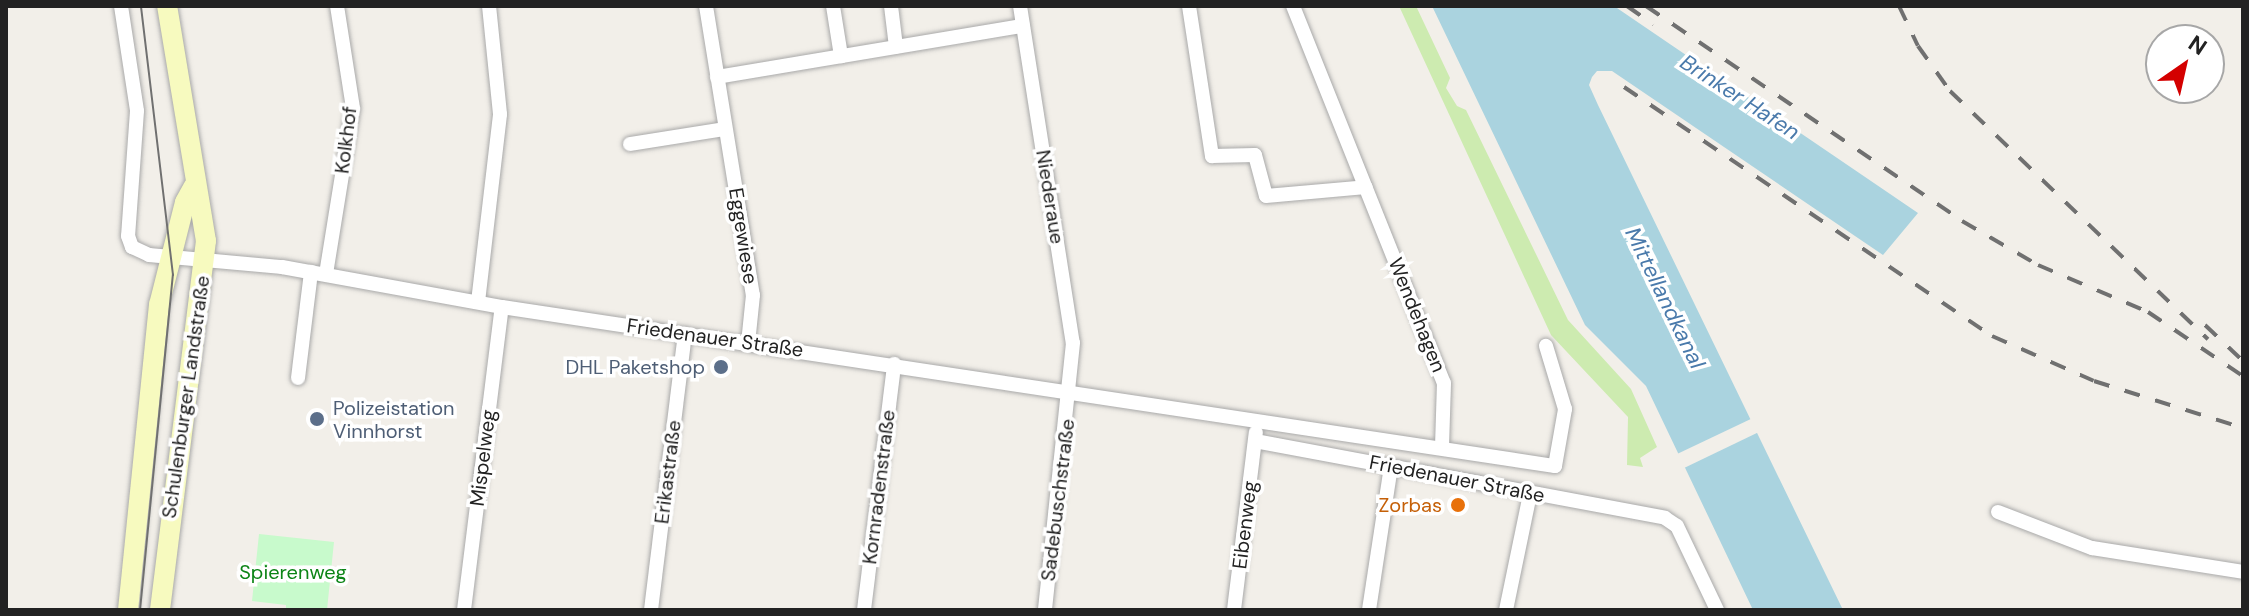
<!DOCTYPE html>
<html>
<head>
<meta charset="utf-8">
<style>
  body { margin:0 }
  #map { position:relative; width:2249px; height:616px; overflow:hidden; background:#f2efe9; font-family:"DM Sans",sans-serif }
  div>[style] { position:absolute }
  .grass>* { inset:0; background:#cdebb0 }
  .park>* { inset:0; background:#c8facc }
  .water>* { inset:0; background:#aad3df }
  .pier>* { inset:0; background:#f2efe9 }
  .roads { filter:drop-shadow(0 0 2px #a9a9a9) drop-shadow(0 0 2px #a9a9a9) }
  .street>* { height:14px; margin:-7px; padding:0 7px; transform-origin:7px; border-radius:7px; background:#fff }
  .secondary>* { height:20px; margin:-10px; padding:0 10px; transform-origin:10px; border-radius:10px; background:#f7fabf }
  .tram>* { height:2px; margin:-1px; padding:0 1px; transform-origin:1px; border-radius:1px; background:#707070 }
  .rail>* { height:4px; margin-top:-2px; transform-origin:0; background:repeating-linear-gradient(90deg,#707070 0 16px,transparent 0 32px) }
  .dots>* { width:22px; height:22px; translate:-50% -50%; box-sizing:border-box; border:4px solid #fff; border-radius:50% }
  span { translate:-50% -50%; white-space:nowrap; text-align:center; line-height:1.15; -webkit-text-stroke:7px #fff; paint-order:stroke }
  .street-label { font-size:20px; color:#222 }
  .service-label { font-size:20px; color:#4e5e75 }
  .right { translate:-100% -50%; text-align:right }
  .left { translate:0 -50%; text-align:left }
  .food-label { font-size:20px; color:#c56008 }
  .park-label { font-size:20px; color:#0c8416 }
  .water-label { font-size:22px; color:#4a7aab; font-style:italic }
  .frame { position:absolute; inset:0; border:8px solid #222; pointer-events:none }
  .north { position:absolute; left:2145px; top:24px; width:80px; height:80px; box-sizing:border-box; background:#fff; border:2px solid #a7a7a7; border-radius:50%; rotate:34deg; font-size:22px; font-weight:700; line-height:32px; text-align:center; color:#222 }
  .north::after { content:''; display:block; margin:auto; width:28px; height:36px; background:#d40000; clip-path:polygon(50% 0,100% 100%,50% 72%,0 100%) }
</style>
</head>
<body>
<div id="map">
  <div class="grass">
    <div style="clip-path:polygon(1399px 6px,1416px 6px,1450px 78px,1446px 88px,1457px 106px,1466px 110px,1568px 320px,1631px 389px,1657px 447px,1640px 458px,1643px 467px,1627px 465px,1628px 417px,1551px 335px)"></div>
  </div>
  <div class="park">
    <div style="clip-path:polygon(259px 534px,334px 542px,327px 610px,286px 610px,286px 605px,252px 601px)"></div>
  </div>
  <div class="water">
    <div style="clip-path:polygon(1432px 6px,1614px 6px,1918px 213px,1883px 255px,1612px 71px,1597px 71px,1592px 77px,1589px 85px,1598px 105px,1843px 610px,1753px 610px,1646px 386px,1585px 325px)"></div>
  </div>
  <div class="pier">
    <div style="clip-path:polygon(1755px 417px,1761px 431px,1682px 469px,1675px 455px)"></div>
  </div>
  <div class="roads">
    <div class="street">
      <div style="left:121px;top:6px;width:106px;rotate:81.3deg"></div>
      <div style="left:137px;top:111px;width:125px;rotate:94.1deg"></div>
      <div style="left:128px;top:236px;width:12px;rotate:70deg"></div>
      <div style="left:132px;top:247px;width:19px;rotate:25deg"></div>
      <div style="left:149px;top:255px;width:134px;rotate:5.2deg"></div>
      <div style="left:282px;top:267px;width:224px;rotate:10.3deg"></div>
      <div style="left:502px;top:307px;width:1065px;rotate:8.59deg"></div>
      <div style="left:1555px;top:466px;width:58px;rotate:-80deg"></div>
      <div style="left:1565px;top:409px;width:66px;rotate:-106.8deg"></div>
      <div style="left:706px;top:6px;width:293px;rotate:80.8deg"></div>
      <div style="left:753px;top:295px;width:48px;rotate:95.9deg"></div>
      <div style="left:833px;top:6px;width:51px;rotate:80.9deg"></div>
      <div style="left:891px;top:6px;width:41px;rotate:83deg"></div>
      <div style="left:1020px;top:6px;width:341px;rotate:81.1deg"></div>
      <div style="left:1073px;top:343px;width:268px;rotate:96deg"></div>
      <div style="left:1189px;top:6px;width:152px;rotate:81.3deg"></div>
      <div style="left:1212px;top:156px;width:43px;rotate:-1.3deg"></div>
      <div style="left:1255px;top:155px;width:42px;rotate:75deg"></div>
      <div style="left:1266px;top:196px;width:100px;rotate:-5.1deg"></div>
      <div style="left:1293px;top:6px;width:406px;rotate:68.2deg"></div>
      <div style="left:1444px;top:383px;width:65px;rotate:91.8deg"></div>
      <div style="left:717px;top:77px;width:310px;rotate:-9.5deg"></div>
      <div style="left:630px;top:144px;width:96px;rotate:-9deg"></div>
      <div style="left:326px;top:274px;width:168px;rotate:-80.8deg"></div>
      <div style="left:353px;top:108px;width:103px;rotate:-98.9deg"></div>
      <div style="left:478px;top:302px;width:189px;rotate:-83.3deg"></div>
      <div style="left:500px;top:114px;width:109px;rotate:-95.8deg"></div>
      <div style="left:298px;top:378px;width:107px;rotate:-83deg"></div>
      <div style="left:1255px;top:441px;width:417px;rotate:10.6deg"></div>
      <div style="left:1665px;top:518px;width:14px;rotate:34deg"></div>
      <div style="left:1677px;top:526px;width:93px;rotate:64.5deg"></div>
      <div style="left:1998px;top:512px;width:101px;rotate:21deg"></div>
      <div style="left:2092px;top:548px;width:153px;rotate:9deg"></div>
      <div style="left:464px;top:610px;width:305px;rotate:-82.9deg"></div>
      <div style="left:651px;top:610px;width:278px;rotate:-83deg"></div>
      <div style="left:864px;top:610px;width:248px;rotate:-83deg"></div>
      <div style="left:1234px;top:610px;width:179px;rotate:-83deg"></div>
      <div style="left:1369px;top:610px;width:145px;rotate:-81.3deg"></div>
      <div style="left:1506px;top:610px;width:118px;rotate:-78.3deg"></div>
    </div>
    <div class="secondary">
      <div style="left:128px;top:610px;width:307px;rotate:-84.2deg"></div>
      <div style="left:159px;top:305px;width:106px;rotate:-75.8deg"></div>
      <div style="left:185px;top:202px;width:18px;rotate:-61deg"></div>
      <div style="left:160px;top:610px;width:372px;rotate:-82.9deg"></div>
      <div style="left:206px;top:241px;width:238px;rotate:-99.4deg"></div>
    </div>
  </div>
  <div class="tram">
    <div style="left:140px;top:610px;width:337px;rotate:-84.4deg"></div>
    <div style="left:173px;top:275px;width:271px;rotate:-96.8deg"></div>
  </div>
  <div class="rail">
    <div style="left:1627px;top:6px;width:32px;rotate:35deg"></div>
    <div style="left:1646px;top:6px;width:382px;rotate:34.2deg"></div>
    <div style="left:1962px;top:221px;width:88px;rotate:30.1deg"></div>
    <div style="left:2038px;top:265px;width:120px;rotate:23.1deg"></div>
    <div style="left:2148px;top:312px;width:115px;rotate:34deg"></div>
    <div style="left:1899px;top:6px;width:44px;rotate:64.6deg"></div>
    <div style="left:1918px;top:46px;width:55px;rotate:54.6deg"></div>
    <div style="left:1950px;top:91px;width:358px;rotate:43.9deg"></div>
    <div style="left:1624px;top:87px;width:444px;rotate:34.1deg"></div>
    <div style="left:1992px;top:336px;width:111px;rotate:23.8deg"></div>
    <div style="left:2094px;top:381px;width:156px;rotate:17.5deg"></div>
    <div style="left:2205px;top:325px;width:52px;rotate:43.5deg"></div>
  </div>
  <div class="dots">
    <div style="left:721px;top:367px;background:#5c6f8a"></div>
    <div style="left:317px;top:419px;background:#5c6f8a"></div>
    <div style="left:1458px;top:505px;background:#e8710a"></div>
  </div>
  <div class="street-label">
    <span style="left:346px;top:140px;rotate:-83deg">Kolkhof</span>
    <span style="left:1050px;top:197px;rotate:81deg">Niederaue</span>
    <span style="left:743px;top:236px;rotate:81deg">Eggewiese</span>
    <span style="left:1417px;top:315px;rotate:68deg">Wendehagen</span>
    <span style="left:715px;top:338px;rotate:8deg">Friedenauer Straße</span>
    <span style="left:186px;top:397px;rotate:-82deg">Schulenburger Landstraße</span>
    <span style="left:483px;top:458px;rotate:-83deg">Mispelweg</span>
    <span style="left:668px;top:472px;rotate:-83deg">Erikastraße</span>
    <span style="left:1457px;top:479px;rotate:11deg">Friedenauer Straße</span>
    <span style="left:879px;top:487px;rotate:-83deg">Kornradenstraße</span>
    <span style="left:1058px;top:500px;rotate:-83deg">Sadebuschstraße</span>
    <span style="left:1245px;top:525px;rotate:-83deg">Eibenweg</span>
  </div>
  <div class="service-label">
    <span class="right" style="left:705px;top:367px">DHL Paketshop</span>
    <span class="left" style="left:333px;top:420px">Polizeistation<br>Vinnhorst</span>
  </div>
  <div class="food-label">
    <span class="right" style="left:1442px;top:505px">Zorbas</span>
  </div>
  <div class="park-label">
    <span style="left:293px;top:572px">Spierenweg</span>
  </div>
  <div class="water-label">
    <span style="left:1740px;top:97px;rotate:33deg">Brinker Hafen</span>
    <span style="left:1665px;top:298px;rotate:64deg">Mittellandkanal</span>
  </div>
  <div class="frame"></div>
  <div class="north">N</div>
</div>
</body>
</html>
